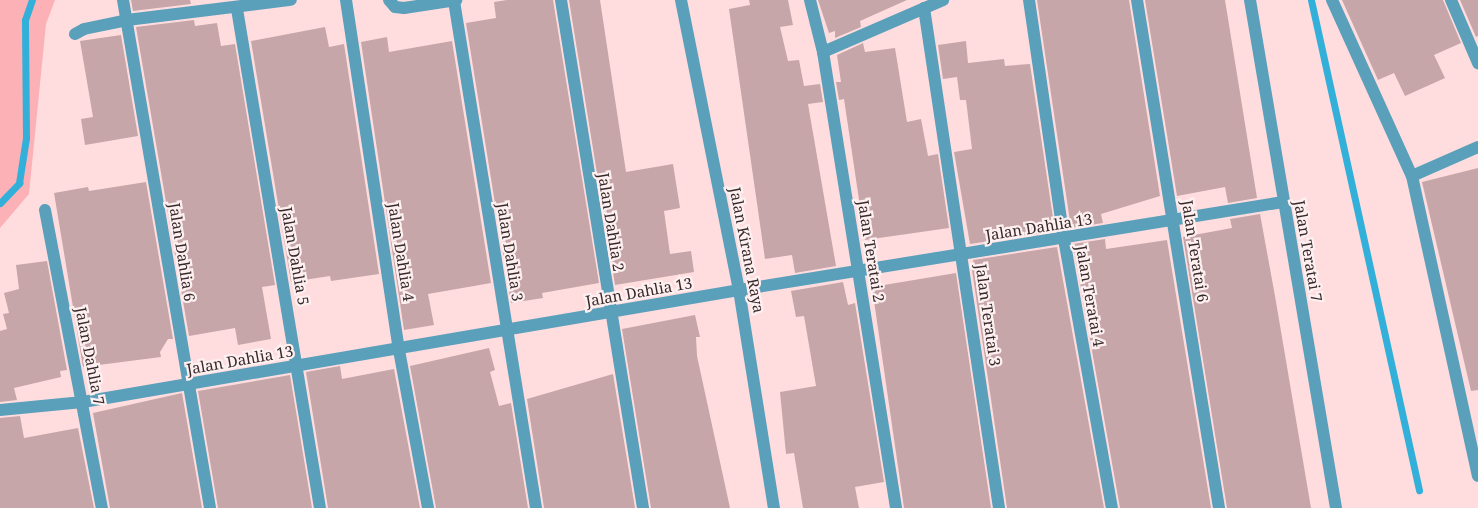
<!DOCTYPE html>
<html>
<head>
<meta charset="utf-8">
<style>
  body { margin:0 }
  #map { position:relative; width:1478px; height:508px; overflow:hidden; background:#ffdddf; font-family:"Noto Serif",serif }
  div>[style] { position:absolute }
  .green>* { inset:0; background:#fcb1b7 }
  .stream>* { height:7px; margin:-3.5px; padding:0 3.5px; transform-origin:3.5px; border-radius:3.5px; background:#32b0d9 }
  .building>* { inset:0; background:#c6a6a8 }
  .minor>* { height:12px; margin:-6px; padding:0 6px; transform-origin:6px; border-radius:6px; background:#5aa0bb }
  span { translate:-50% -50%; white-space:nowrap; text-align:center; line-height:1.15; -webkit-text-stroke:4.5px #fef0f0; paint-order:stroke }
  .street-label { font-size:15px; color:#36292a }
</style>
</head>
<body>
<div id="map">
  <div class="green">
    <div style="clip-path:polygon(0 0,55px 0,46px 24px,29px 194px,0 228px)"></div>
  </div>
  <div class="stream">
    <div style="left:1311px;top:0;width:502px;rotate:77.57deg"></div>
    <div style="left:0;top:203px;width:28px;rotate:-46deg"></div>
    <div style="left:19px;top:183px;width:46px;rotate:-81.2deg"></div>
    <div style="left:26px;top:138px;width:118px;rotate:-90.5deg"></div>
    <div style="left:25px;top:20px;width:21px;rotate:-71deg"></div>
  </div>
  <div class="building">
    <div style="clip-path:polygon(131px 0,190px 0,191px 4px,133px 11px)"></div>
    <div style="clip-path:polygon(507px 0,553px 0,599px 283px,542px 293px,543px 298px,511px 303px,466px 23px,496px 18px,494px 2px)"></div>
    <div style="clip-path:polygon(569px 0,600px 0,626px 172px,673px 164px,680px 208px,664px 211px,670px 254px,691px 251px,694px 272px,615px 285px)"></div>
    <div style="clip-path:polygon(749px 0,788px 0,793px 25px,780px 27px,788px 61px,799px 60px,804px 86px,820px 84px,823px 102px,808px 104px,836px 266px,795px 273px,792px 255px,765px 259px,729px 9px,750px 5px)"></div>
    <div style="clip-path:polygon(818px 0,907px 0,860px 21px,861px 27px,835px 38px,835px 31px,829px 33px)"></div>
    <div style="clip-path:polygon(1037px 0,1129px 0,1160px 196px,1101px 214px,1103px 223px,1071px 228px)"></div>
    <div style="clip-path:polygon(1145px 0,1225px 0,1257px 198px,1228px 203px,1225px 187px,1177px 196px)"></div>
    <div style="clip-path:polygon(1342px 0,1443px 0,1461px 43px,1434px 55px,1445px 78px,1405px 96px,1394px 73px,1378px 80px)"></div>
    <div style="clip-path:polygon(1460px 0,1478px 0,1478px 36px,1476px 37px)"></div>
    <div style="clip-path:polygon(194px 20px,195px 26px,217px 23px,221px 46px,235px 44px,275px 285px,262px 287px,271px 339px,238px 345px,235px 328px,189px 336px,136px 27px)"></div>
    <div style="clip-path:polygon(325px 27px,329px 47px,344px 44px,379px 274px,331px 281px,330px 276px,291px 282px,251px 41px)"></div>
    <div style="clip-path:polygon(121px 35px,138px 136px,85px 145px,81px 119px,93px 117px,80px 41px)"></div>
    <div style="clip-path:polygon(387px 37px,389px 52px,452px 41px,491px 283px,428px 294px,434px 325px,404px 330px,361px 42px)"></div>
    <div style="clip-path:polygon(966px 41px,968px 63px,1004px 59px,1005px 66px,1030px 64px,1055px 231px,970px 244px,954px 152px,972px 149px,966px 100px,960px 100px,957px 77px,943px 79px,938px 45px)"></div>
    <div style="clip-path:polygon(863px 43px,865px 52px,895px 48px,907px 122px,921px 119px,928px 156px,938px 154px,949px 228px,865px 240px,844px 99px,839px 100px,836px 82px,841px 82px,837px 55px)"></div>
    <div style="clip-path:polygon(1478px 168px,1478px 390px,1471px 391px,1422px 182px)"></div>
    <div style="clip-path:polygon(146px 182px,173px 339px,168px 339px,160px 352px,161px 357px,83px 367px,54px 193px,88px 187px,89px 191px)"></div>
    <div style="clip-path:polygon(1260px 214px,1275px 296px,1311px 508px,1227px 508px,1183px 237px,1232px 228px,1230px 219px)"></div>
    <div style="clip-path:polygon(1105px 239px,1106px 249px,1167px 240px,1211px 508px,1120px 508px,1073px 244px)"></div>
    <div style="clip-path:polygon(1057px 247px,1104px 508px,1007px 508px,972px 270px,975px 270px,973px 260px)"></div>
    <div style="clip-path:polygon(47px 261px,67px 370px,60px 371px,61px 377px,14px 388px,17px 400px,0 402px,0 331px,7px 329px,3px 314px,9px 313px,4px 293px,19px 289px,16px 265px)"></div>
    <div style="clip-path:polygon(956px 273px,991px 508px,904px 508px,872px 287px)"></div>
    <div style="clip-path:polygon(843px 282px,848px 305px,855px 303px,884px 482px,855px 487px,859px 508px,803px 508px,794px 453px,786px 454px,780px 392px,816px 386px,804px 316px,796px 317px,791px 291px)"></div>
    <div style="clip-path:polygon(695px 315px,700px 337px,696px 337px,697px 356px,730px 508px,651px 508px,622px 329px)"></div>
    <div style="clip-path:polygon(489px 348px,495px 370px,490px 372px,499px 406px,511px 403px,528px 508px,436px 508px,410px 366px)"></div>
    <div style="clip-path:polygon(340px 366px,342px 379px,394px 369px,420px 508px,328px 508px,306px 372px)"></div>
    <div style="clip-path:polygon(613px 374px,635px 508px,544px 508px,527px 399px)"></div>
    <div style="clip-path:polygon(290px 375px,312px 508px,218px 508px,198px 391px)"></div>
    <div style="clip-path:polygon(182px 393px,202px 508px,110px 508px,93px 413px)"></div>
    <div style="clip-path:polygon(20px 416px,24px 438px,78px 428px,94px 508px,0 508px,0 418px)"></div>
  </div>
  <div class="minor">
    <div style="left:123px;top:0;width:515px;rotate:80.28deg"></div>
    <div style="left:346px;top:0;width:354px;rotate:81.4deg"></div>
    <div style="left:399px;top:350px;width:161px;rotate:79.6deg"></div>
    <div style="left:389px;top:0;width:9px;rotate:49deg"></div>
    <div style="left:395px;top:7px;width:9px;rotate:6deg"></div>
    <div style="left:404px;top:8px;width:53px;rotate:-8.7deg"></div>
    <div style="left:561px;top:0;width:515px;rotate:80.83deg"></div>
    <div style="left:681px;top:0;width:296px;rotate:78.7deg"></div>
    <div style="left:739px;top:290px;width:221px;rotate:80.9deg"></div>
    <div style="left:810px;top:0;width:54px;rotate:76deg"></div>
    <div style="left:823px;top:52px;width:462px;rotate:80.9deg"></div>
    <div style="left:1029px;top:0;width:242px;rotate:81.7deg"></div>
    <div style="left:1064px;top:239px;width:273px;rotate:79.9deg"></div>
    <div style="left:1137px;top:0;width:515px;rotate:80.83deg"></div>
    <div style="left:1250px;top:0;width:515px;rotate:80.39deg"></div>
    <div style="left:1332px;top:0;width:193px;rotate:65.6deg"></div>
    <div style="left:1412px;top:176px;width:307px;rotate:77.6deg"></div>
    <div style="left:1451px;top:0;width:69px;rotate:66.8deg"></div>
    <div style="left:454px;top:1px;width:514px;rotate:80.81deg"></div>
    <div style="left:924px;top:8px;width:506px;rotate:81.47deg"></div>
    <div style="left:237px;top:9px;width:506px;rotate:80.56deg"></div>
    <div style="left:75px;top:34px;width:10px;rotate:-29deg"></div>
    <div style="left:84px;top:29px;width:44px;rotate:-11.8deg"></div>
    <div style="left:127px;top:20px;width:165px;rotate:-7deg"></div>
    <div style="left:823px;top:52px;width:131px;rotate:-23.4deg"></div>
    <div style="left:1412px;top:176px;width:72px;rotate:-23.7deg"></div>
    <div style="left:45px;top:210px;width:303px;rotate:79.2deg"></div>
    <div style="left:0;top:410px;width:83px;rotate:-5.5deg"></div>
    <div style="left:83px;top:402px;width:665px;rotate:-9.69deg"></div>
    <div style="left:739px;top:290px;width:551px;rotate:-9.19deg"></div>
  </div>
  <div class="street-label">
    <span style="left:611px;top:222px;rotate:81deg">Jalan Dahlia 2</span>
    <span style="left:1039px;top:227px;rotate:-9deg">Jalan Dahlia 13</span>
    <span style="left:747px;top:250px;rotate:79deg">Jalan Kirana Raya</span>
    <span style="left:871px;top:251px;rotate:81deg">Jalan Teratai 2</span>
    <span style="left:1195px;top:251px;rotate:81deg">Jalan Teratai 6</span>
    <span style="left:1308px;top:251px;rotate:80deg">Jalan Teratai 7</span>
    <span style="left:182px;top:252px;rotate:81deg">Jalan Dahlia 6</span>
    <span style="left:401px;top:252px;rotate:81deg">Jalan Dahlia 4</span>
    <span style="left:510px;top:252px;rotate:81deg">Jalan Dahlia 3</span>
    <span style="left:295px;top:256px;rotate:80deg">Jalan Dahlia 5</span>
    <span style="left:639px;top:292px;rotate:-10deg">Jalan Dahlia 13</span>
    <span style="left:1090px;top:296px;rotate:80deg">Jalan Teratai 4</span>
    <span style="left:988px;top:315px;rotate:82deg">Jalan Teratai 3</span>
    <span style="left:90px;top:356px;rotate:79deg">Jalan Dahlia 7</span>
    <span style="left:240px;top:360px;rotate:-10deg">Jalan Dahlia 13</span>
  </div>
</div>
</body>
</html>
